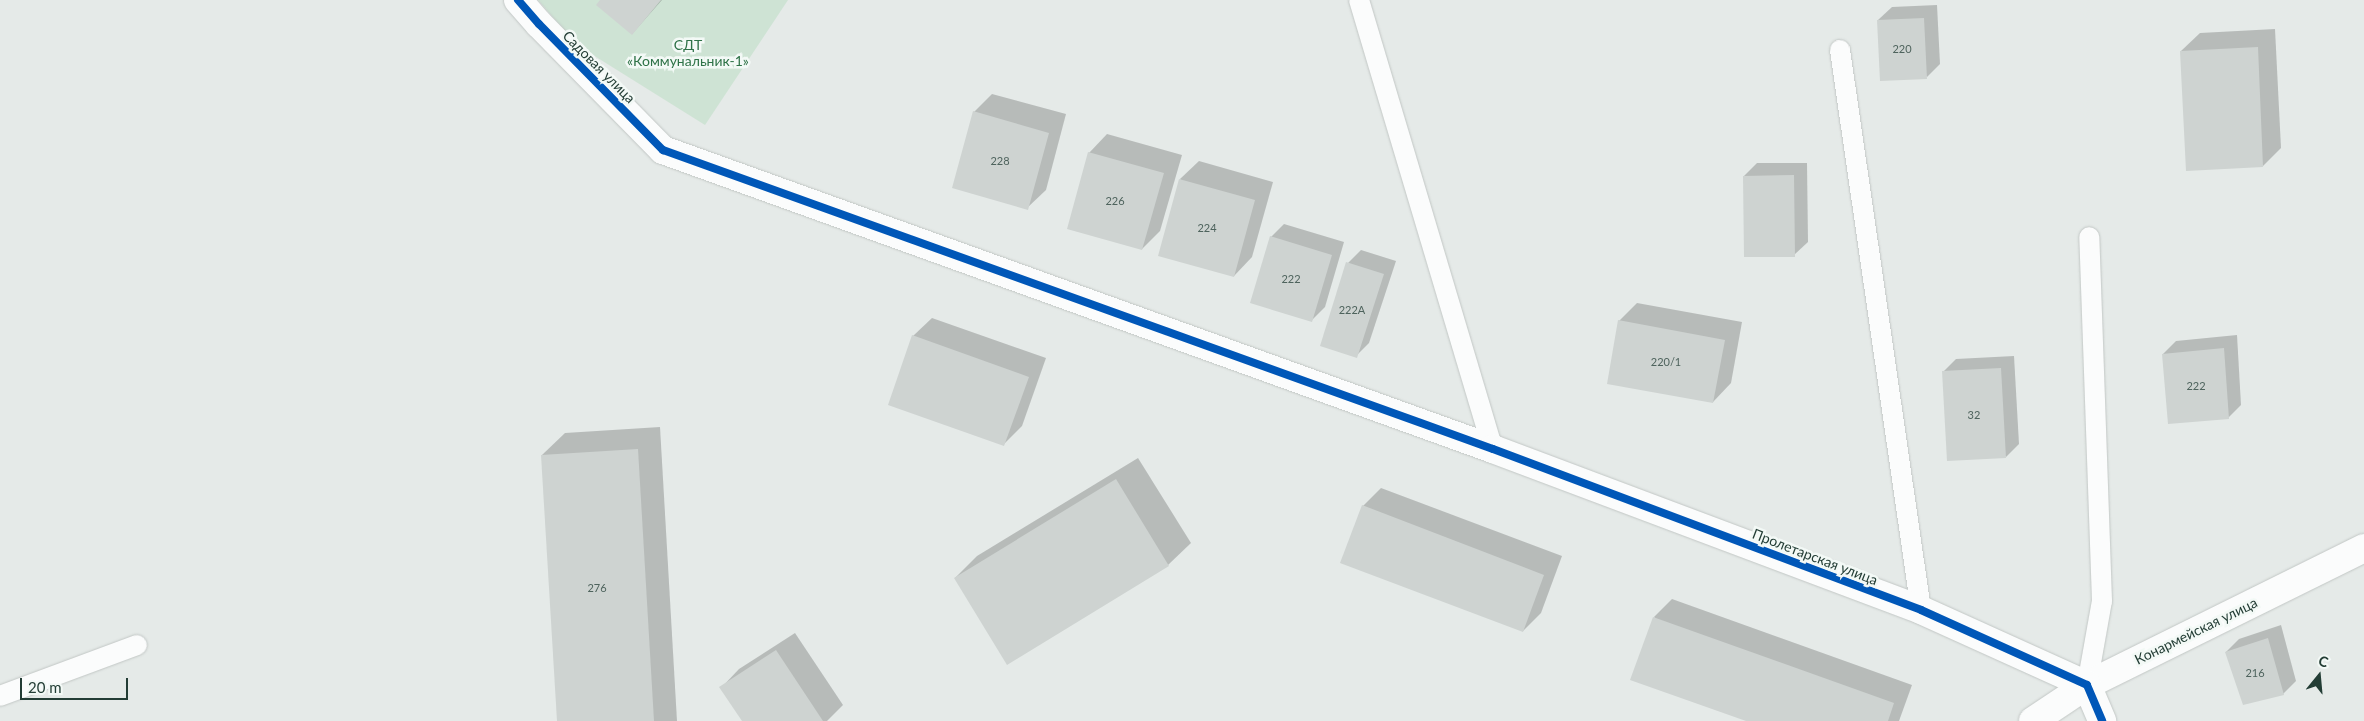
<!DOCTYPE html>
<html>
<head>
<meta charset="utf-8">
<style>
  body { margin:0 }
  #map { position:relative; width:2364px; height:721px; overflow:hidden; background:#e5eae8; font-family:Lato,sans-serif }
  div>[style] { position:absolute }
  .green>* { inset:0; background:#cee3d4 }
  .shadow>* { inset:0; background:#0003 }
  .building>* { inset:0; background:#ced3d1 }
  .roads { filter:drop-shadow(0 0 1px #c2c7c5) drop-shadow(0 0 1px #c2c7c5) }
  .service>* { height:20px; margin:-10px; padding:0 10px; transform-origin:10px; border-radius:10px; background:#fbfcfc }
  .minor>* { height:28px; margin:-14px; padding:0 14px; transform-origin:14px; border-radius:14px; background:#fbfcfc }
  .tertiary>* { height:28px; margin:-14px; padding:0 14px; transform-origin:14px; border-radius:14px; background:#fbfcfc }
  .cycleway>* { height:8px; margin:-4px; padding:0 4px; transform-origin:4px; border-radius:4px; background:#0057b8 }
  span { translate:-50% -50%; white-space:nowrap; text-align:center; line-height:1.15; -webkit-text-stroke:5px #f3f9f6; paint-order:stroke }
  .number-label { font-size:11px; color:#4e635d }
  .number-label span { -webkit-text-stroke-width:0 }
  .park-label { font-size:14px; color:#2e7247 }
  .street-label { font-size:14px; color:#233d35 }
  .north { position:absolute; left:2294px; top:651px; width:50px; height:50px; -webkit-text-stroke:4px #f3f9f6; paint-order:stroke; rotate:17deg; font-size:14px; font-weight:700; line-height:20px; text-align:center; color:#233d35 }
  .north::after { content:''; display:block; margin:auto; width:18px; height:22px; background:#233d35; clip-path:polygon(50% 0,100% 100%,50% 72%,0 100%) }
  .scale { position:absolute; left:20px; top:678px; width:108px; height:22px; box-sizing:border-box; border:2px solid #233d35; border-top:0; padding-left:6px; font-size:15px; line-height:18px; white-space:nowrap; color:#233d35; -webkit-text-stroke:4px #f3f9f6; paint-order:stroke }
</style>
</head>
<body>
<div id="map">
  <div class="green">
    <div style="clip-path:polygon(538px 0,788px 0,705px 125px,577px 45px)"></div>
  </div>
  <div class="shadow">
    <div style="clip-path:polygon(602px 0,662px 0,632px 34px)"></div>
    <div style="clip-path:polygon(1937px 5px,1940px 64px,1927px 77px,1878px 20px,1892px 7px)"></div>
    <div style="clip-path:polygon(2275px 29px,2281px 148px,2263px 166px,2181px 51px,2200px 33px)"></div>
    <div style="clip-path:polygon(992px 94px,1066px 114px,1046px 190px,1027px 208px,974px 112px)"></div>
    <div style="clip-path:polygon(1107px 134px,1182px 155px,1160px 231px,1142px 249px,1089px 153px)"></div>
    <div style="clip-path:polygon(1199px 161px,1273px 182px,1252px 257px,1234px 276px,1180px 179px)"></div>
    <div style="clip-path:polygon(1757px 163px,1807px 163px,1808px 242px,1794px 255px,1744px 176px)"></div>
    <div style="clip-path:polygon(1284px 224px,1344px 242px,1325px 307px,1312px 320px,1271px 237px)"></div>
    <div style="clip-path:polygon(1361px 250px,1396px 261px,1369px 343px,1356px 356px,1348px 263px)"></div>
    <div style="clip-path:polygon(1637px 303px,1742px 322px,1731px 383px,1713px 402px,1619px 321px)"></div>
    <div style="clip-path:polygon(932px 318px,1046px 358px,1022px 426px,1004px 444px,913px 336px)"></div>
    <div style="clip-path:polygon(2237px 335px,2241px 405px,2228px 418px,2163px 354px,2176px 341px)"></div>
    <div style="clip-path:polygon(2014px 356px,2019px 444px,2006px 457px,1943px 372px,1956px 359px)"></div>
    <div style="clip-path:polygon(660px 427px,677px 721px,558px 721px,542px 455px,565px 433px)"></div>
    <div style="clip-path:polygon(1138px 458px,1191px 543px,1168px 565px,955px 578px,977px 556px)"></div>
    <div style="clip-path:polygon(1381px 488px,1562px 556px,1541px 613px,1523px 631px,1363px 506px)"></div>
    <div style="clip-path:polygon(1672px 599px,1912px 685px,1899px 721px,1750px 721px,1654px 617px)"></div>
    <div style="clip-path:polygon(2281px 625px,2296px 681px,2283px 694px,2226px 652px,2239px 639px)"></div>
    <div style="clip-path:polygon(795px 633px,843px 705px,827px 721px,743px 721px,721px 688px,739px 669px)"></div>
  </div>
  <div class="building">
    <div style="clip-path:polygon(600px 0,661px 0,632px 35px,596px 5px)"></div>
    <div style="clip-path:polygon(1924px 18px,1927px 79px,1880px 81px,1877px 20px)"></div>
    <div style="clip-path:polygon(2258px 47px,2263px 167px,2186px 171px,2180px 51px)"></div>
    <div style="clip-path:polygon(973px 111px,1049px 133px,1028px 210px,952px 188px)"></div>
    <div style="clip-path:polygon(1088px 152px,1164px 173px,1142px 250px,1067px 229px)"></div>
    <div style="clip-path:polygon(1794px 175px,1795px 257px,1744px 257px,1743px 176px)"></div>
    <div style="clip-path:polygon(1179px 179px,1255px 200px,1234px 277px,1158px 256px)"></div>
    <div style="clip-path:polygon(1270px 236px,1332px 255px,1312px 322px,1250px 303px)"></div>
    <div style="clip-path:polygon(1346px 262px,1384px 274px,1357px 358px,1320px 346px)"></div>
    <div style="clip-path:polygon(1618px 320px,1725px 340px,1713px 403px,1607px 384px)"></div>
    <div style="clip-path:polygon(912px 335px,1029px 377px,1004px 446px,888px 405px)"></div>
    <div style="clip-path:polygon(2224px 348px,2229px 419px,2168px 424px,2162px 354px)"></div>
    <div style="clip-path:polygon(2001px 368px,2006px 458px,1947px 461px,1942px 371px)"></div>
    <div style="clip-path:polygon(638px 449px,654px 721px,557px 721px,541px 455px)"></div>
    <div style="clip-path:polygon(1116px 479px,1169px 566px,1007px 665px,954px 578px)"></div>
    <div style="clip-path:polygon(1362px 505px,1544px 575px,1523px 632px,1340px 563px)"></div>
    <div style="clip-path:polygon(1653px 617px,1894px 703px,1888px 721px,1746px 721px,1630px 680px)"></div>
    <div style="clip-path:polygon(2268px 638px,2284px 695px,2243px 705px,2225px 652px)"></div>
    <div style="clip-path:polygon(776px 650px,823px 721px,742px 721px,719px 687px)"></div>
  </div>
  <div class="roads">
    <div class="service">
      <div style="left:1359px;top:0;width:469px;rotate:73.4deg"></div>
      <div style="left:1840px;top:50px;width:566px;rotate:81.77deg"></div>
      <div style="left:2087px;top:685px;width:85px;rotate:-79.9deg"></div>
      <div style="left:2102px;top:601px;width:364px;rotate:-92deg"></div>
      <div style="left:0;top:696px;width:146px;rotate:-20.4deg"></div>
    </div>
    <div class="minor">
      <div style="left:2033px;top:721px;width:65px;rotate:-33.7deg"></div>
      <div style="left:2087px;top:685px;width:309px;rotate:-26.3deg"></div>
    </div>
    <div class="tertiary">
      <div style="left:518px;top:0;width:32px;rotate:49deg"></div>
      <div style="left:539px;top:24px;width:177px;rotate:45.5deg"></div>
      <div style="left:663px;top:150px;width:882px;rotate:19.81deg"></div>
      <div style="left:1493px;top:449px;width:457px;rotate:20.6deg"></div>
      <div style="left:1921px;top:610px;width:182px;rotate:24.3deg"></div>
      <div style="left:2087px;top:685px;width:39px;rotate:67deg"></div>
    </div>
  </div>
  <div class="cycleway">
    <div style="left:518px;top:0;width:32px;rotate:49deg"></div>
    <div style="left:539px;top:24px;width:177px;rotate:45.5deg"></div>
    <div style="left:663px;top:150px;width:882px;rotate:19.81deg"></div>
    <div style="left:1493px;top:449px;width:457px;rotate:20.6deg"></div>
    <div style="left:1921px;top:610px;width:182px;rotate:24.3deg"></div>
    <div style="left:2087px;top:685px;width:39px;rotate:67deg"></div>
  </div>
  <div class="number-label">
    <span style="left:1902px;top:49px">220</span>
    <span style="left:1000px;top:161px">228</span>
    <span style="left:1115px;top:201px">226</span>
    <span style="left:1207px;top:228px">224</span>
    <span style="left:1291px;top:279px">222</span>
    <span style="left:1352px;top:310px">222А</span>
    <span style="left:1666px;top:362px">220/1</span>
    <span style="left:2196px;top:386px">222</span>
    <span style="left:1974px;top:415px">32</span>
    <span style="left:597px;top:588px">276</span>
    <span style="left:2255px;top:673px">216</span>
  </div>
  <div class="park-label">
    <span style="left:688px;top:53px">СДТ<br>«Коммунальник-1»</span>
  </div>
  <div class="street-label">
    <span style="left:599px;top:67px;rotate:45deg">Садовая улица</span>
    <span style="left:1815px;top:557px;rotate:21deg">Пролетарская улица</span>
    <span style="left:2196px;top:631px;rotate:-26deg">Конармейская улица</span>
  </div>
  <div class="north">С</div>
  <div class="scale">20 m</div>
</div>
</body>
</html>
